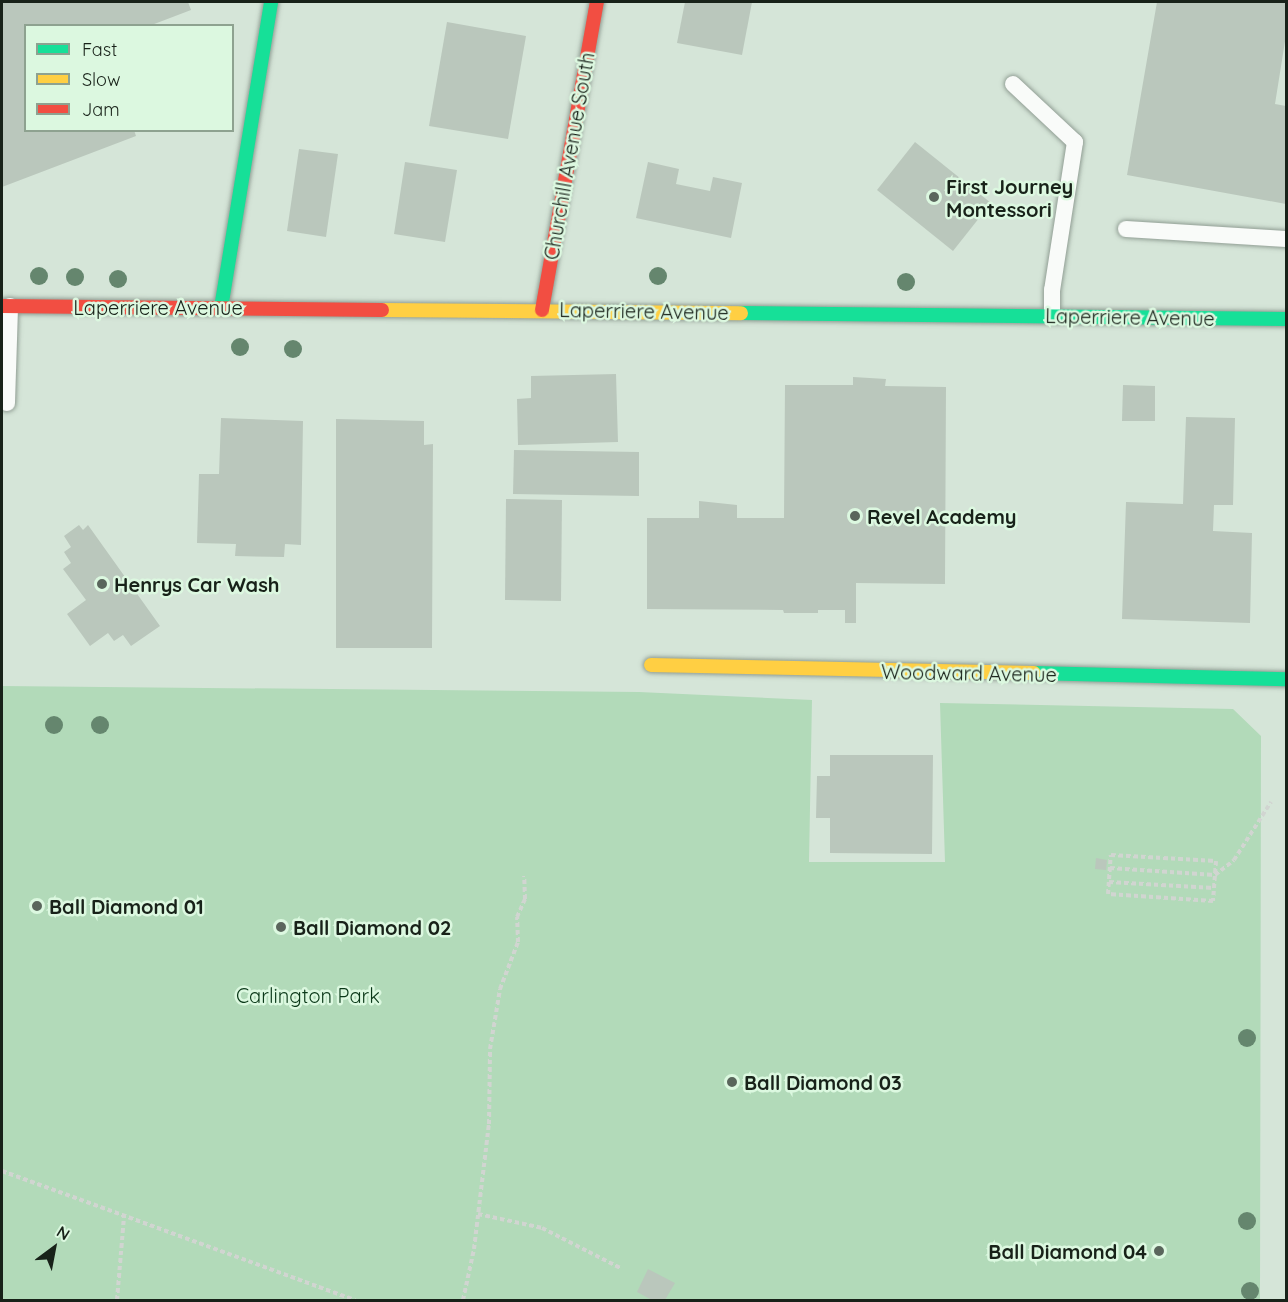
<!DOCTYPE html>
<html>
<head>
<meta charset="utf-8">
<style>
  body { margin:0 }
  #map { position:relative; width:1288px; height:1302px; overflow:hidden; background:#d5e5d8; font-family:Quicksand,sans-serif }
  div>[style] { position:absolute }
  .green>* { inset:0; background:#b2dab9 }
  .building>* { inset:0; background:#bac7bc }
  .path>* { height:4px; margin-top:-2px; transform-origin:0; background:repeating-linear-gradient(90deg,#d1d5d1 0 4.5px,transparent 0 7.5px) }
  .roads { filter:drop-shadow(0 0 2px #919e94) drop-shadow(0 0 2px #919e94) }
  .lane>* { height:16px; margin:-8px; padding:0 8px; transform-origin:8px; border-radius:8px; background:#f9fbf9 }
  .fast>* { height:14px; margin:-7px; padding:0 7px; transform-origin:7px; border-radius:7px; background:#16e098 }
  .slow>* { height:14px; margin:-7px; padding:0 7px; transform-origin:7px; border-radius:7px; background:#ffcf43 }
  .jam>* { height:14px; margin:-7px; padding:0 7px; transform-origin:7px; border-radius:7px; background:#f24e42 }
  .trees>* { width:18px; height:18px; margin:-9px; border-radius:50%; background:#65866e }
  .dots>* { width:16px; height:16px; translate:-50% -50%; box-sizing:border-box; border:3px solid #dcf8e0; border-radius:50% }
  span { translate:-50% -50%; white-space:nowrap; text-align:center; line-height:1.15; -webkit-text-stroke:5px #dcf8e0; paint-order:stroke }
  .street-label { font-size:20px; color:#182219 }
  .poi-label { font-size:20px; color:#182219; font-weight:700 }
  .left { translate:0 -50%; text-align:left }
  .right { translate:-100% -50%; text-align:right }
  .park-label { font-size:20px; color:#0a3818 }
  .frame { position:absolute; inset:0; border:3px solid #182219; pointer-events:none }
  .legend { position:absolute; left:24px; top:24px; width:210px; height:108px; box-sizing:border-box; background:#dcf8e0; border:2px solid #8ea290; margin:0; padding:8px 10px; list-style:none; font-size:18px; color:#182219 }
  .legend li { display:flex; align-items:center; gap:12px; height:30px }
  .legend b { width:30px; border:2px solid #8ea290 }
  .north { position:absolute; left:24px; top:1218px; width:60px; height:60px; -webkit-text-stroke:4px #dcf8e0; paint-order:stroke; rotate:32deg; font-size:16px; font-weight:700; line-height:24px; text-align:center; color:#182219 }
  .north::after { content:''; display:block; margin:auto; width:21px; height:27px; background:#182219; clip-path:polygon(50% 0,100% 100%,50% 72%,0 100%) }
</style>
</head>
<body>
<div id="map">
  <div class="green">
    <div style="clip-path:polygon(2px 686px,639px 692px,812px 700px,809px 862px,945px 862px,940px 703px,1233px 709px,1261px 736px,1260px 1300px,2px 1300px)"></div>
  </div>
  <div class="building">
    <div style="clip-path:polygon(2px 2px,188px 2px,191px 10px,149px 26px,26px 26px,26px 130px,134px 130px,136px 136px,2px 187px)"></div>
    <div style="clip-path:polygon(685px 2px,752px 2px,742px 55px,677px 43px)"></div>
    <div style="clip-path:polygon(1157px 2px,1286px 2px,1286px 35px,1275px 104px,1286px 106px,1286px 204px,1127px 175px)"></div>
    <div style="clip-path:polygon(447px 22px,526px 36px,508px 139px,429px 126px)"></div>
    <div style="clip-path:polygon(915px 142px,991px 203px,953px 251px,877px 190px)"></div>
    <div style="clip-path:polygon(299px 149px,338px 154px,326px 237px,287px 231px)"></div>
    <div style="clip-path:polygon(405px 162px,457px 170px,445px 242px,394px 234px)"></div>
    <div style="clip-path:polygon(648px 162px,679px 169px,676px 184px,710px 191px,713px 177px,742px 183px,731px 238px,636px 218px)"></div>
    <div style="clip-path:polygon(616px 374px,618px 442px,518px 445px,517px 399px,531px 398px,531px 376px)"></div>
    <div style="clip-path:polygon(853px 377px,886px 379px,885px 386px,946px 387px,945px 584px,856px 583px,856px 623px,845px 623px,845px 610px,818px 610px,818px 613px,784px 613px,783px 610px,647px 609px,647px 518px,699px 518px,699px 501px,737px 505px,737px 518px,784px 518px,785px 385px,853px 385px)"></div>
    <div style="clip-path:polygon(1123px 385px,1155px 386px,1155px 421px,1122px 421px)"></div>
    <div style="clip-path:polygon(1186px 417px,1235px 418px,1233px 505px,1214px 505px,1213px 531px,1252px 533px,1250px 623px,1122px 619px,1126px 502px,1183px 504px)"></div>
    <div style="clip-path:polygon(221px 418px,303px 421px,301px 545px,285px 544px,284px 557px,235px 556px,236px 544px,197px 543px,199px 474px,219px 474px)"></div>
    <div style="clip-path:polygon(336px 419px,424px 421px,424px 445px,433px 444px,432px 648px,336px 648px)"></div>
    <div style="clip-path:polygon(514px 450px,639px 452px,639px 496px,513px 494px)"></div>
    <div style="clip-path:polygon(506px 499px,562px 500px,561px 601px,505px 600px)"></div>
    <div style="clip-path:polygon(79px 525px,83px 530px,88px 525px,160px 626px,131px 646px,123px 635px,114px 641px,108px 633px,90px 646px,67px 614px,86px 600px,63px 569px,71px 563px,64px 552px,71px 547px,64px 536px)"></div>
    <div style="clip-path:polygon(830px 755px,933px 755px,932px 854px,830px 853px,830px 818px,816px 818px,817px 776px,830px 776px)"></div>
    <div style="clip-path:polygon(1096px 858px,1107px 860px,1106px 870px,1095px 869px)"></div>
    <div style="clip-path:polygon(648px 1269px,675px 1283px,665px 1300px,652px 1300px,637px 1292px)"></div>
  </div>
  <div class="path">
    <div style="left:1111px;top:855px;width:105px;rotate:3.3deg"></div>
    <div style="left:1216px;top:861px;width:40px;rotate:94.3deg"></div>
    <div style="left:1213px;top:901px;width:105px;rotate:-176.2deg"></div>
    <div style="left:1108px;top:894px;width:39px;rotate:-86deg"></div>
    <div style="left:1110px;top:868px;width:105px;rotate:3.8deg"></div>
    <div style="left:1215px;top:875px;width:24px;rotate:-38deg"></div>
    <div style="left:1234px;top:860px;width:69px;rotate:-57.5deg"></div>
    <div style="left:1109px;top:882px;width:105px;rotate:3.3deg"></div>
    <div style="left:2px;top:1171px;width:376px;rotate:20.1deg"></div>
    <div style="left:478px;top:1214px;width:66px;rotate:12.3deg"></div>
    <div style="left:542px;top:1228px;width:88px;rotate:27.1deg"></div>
    <div style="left:117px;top:1300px;width:83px;rotate:-85.2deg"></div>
    <div style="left:463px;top:1300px;width:52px;rotate:-77.8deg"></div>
    <div style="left:474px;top:1249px;width:126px;rotate:-83.2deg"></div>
    <div style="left:489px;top:1124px;width:75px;rotate:-89.2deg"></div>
    <div style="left:490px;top:1049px;width:61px;rotate:-80.5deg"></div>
    <div style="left:500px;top:989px;width:50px;rotate:-69deg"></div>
    <div style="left:518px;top:942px;width:25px;rotate:-92deg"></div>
    <div style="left:517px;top:917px;width:20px;rotate:-66deg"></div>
    <div style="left:525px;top:899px;width:23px;rotate:-92deg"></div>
  </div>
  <div class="roads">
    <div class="lane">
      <div style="left:1013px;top:84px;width:85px;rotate:43.1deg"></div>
      <div style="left:1075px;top:142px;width:150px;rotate:98.8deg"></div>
      <div style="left:1052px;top:290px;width:26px;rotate:90deg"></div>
      <div style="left:1126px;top:229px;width:160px;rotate:3.6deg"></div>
      <div style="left:7px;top:403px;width:97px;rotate:-88.2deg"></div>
    </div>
    <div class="fast">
      <div style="left:221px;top:308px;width:310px;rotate:-80.7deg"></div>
      <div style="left:741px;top:313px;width:545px;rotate:0.63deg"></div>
      <div style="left:1034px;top:673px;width:252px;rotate:1.4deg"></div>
    </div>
    <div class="slow">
      <div style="left:382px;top:310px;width:359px;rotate:0.5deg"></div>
      <div style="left:651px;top:665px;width:383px;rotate:1.2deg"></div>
    </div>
    <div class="jam">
      <div style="left:2px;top:306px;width:380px;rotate:0.6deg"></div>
      <div style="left:542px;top:310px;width:313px;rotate:-79.9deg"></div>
    </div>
  </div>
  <div class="trees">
    <div style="left:39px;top:276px"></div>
    <div style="left:658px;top:276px"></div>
    <div style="left:75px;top:277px"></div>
    <div style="left:118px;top:279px"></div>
    <div style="left:906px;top:282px"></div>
    <div style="left:240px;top:347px"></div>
    <div style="left:293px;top:349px"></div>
    <div style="left:54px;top:725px"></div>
    <div style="left:100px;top:725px"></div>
    <div style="left:1247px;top:1038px"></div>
    <div style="left:1247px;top:1221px"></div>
    <div style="left:1250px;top:1291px"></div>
  </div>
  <div class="dots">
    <div style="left:934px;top:197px;background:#5a665c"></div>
    <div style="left:855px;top:516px;background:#5a665c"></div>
    <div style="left:102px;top:584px;background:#5a665c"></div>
    <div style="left:37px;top:906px;background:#5a665c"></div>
    <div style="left:281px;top:927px;background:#5a665c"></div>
    <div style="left:732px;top:1082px;background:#5a665c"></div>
    <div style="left:1159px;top:1251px;background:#5a665c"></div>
  </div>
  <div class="street-label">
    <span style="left:569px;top:156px;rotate:-80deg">Churchill Avenue South</span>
    <span style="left:158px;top:307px">Laperriere Avenue</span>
    <span style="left:644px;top:311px;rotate:1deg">Laperriere Avenue</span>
    <span style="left:1130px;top:317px;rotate:1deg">Laperriere Avenue</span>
    <span style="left:969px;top:673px;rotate:1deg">Woodward Avenue</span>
  </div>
  <div class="poi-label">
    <span class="left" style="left:946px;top:198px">First Journey<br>Montessori</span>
    <span class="left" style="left:867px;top:516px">Revel Academy</span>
    <span class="left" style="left:114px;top:584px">Henrys Car Wash</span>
    <span class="left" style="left:49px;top:906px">Ball Diamond 01</span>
    <span class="left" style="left:293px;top:927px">Ball Diamond 02</span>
    <span class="left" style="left:744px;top:1082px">Ball Diamond 03</span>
    <span class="right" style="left:1147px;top:1251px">Ball Diamond 04</span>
  </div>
  <div class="park-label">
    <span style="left:308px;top:995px">Carlington Park</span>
  </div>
  <div class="frame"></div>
  <ul class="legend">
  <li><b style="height:8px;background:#16e098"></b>Fast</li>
  <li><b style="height:8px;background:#ffcf43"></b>Slow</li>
  <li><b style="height:8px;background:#f24e42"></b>Jam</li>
  </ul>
  <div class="north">N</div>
</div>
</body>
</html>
